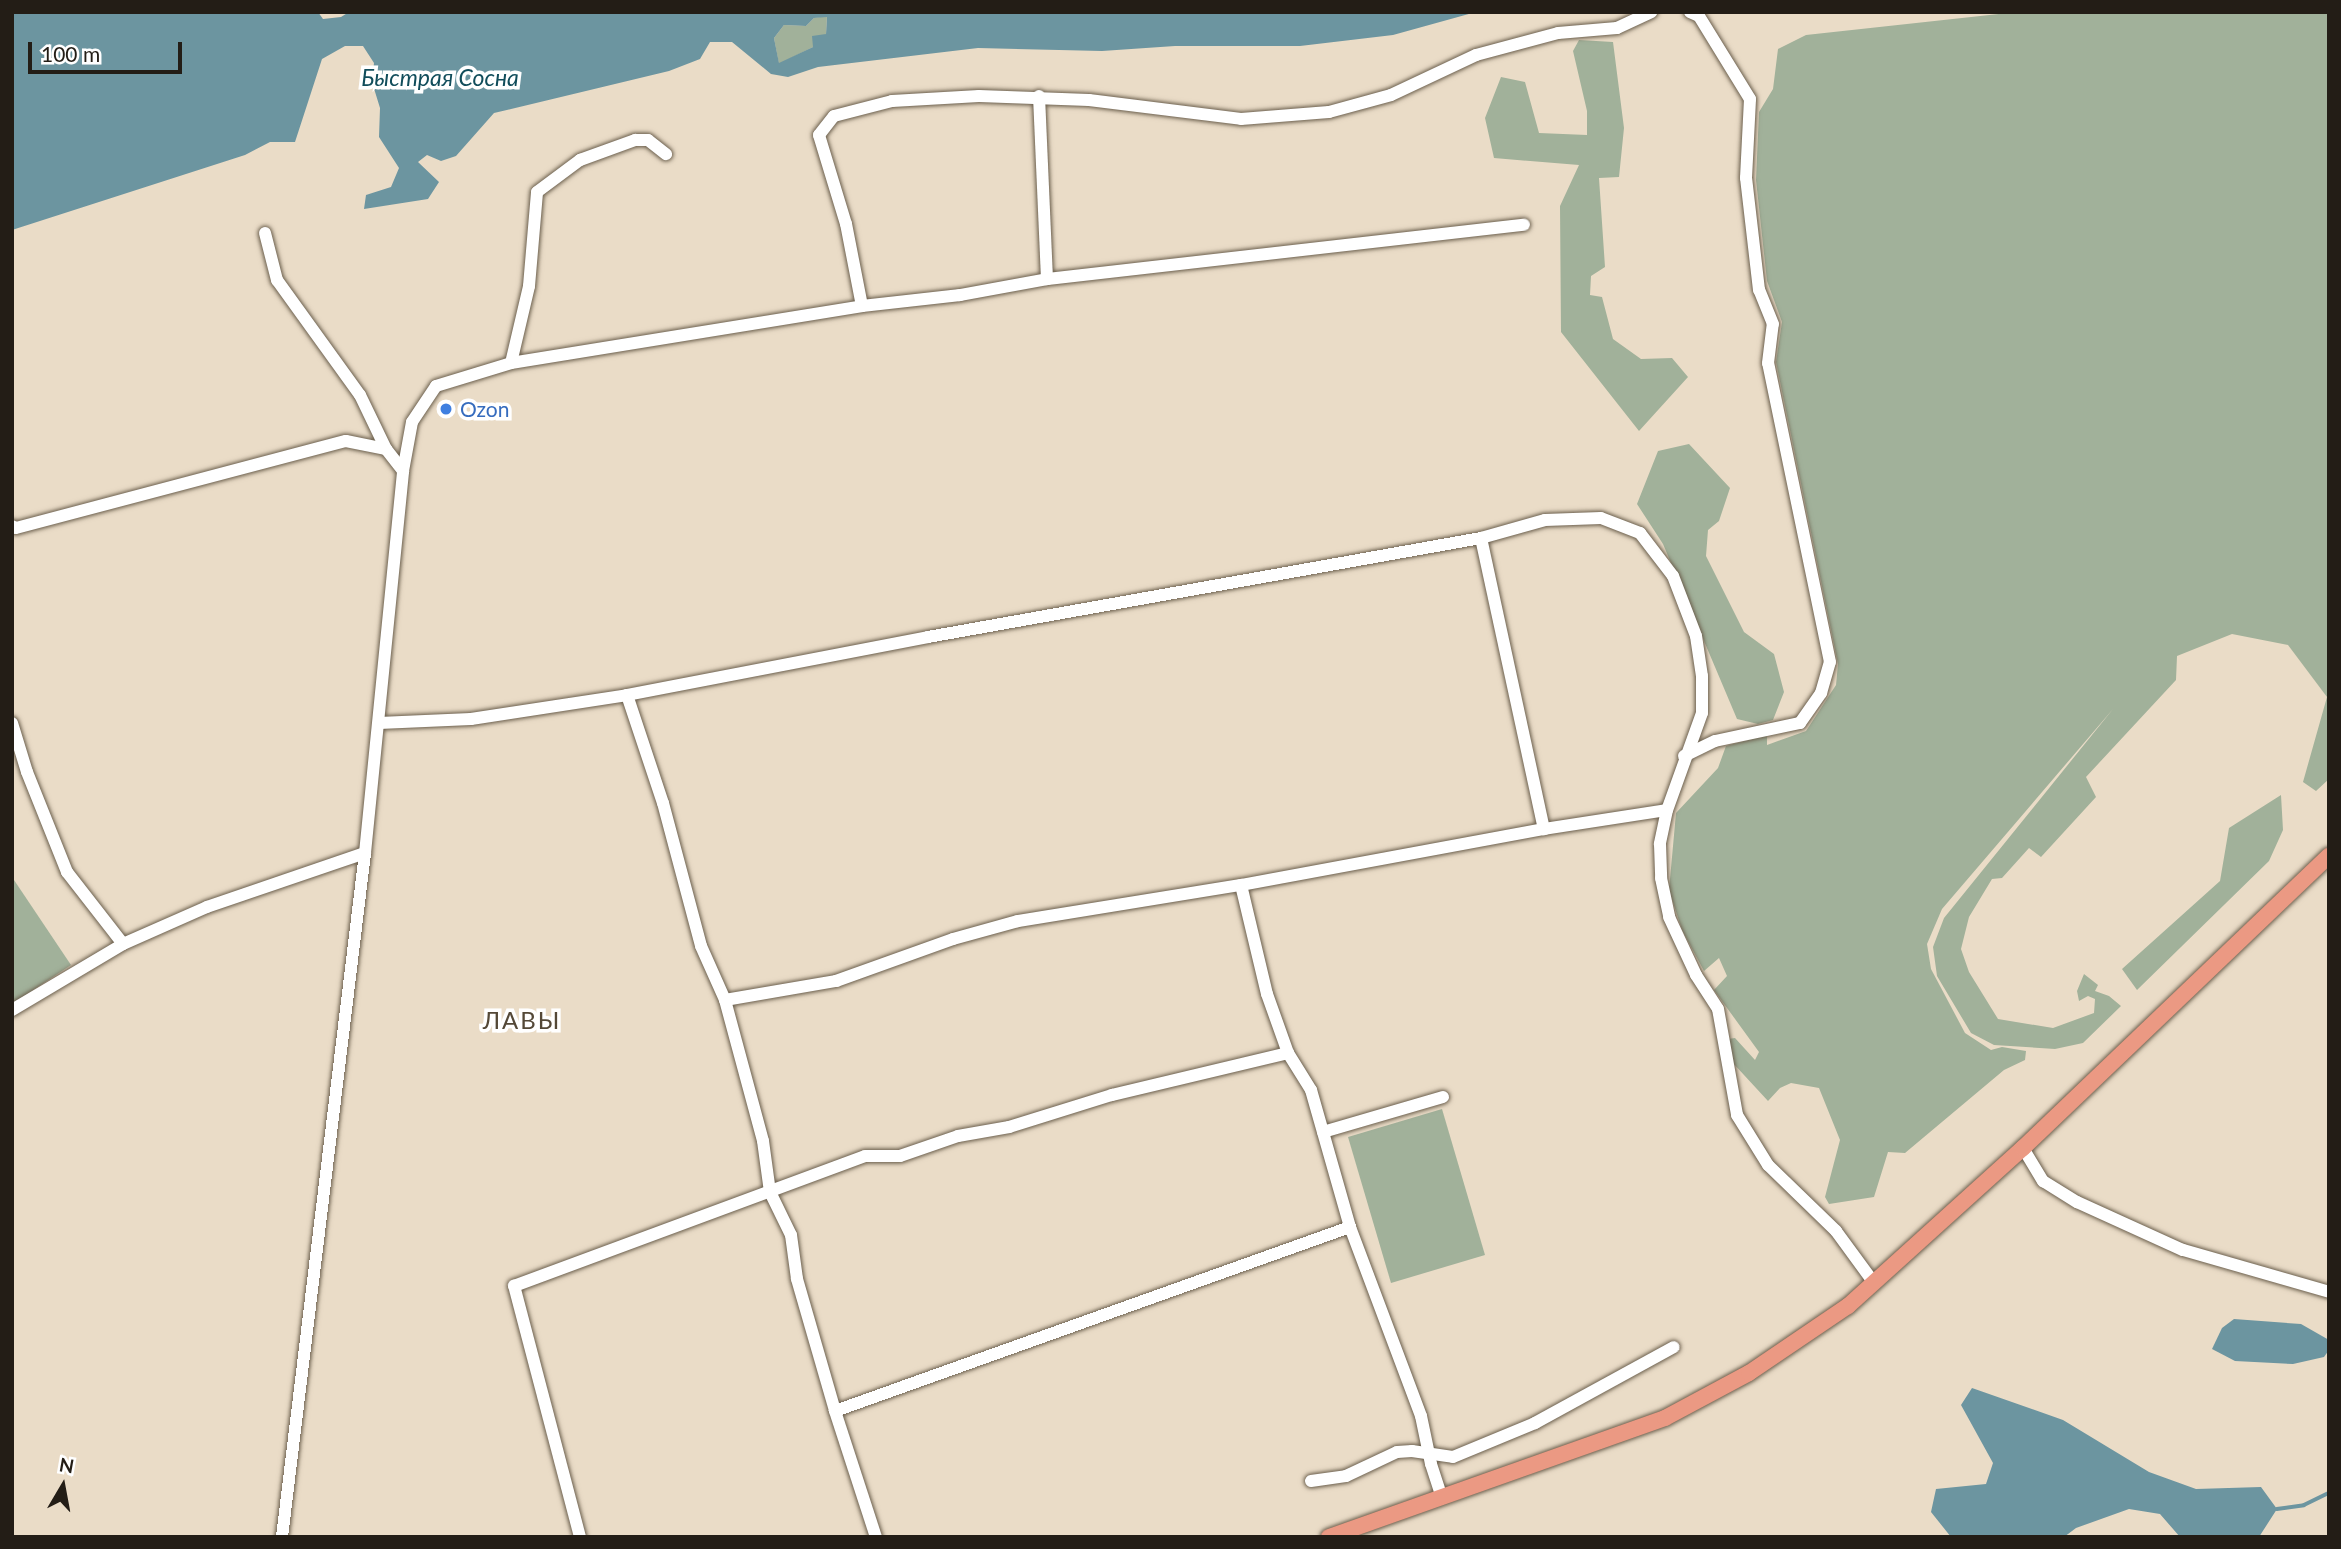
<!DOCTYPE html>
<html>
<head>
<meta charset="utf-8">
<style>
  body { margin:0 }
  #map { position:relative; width:2341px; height:1549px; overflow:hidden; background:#eadcc7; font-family:Lato,sans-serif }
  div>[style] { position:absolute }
  .green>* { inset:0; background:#a1b19a }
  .water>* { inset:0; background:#6c95a0 }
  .stream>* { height:3.5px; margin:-1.75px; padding:0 1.75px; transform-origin:1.75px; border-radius:1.75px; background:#6c95a0 }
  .roads { filter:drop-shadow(0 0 2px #6b5f4d) drop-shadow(0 0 2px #6b5f4d) }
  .minor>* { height:12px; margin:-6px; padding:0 6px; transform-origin:6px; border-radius:6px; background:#fff }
  .major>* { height:16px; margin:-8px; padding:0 8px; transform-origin:8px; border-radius:8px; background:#eb9983 }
  .dots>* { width:19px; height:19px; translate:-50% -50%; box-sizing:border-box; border:4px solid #fff; border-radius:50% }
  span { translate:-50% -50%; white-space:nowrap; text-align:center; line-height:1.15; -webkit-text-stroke:7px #fff; paint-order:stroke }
  .shop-label { font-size:21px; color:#366cbe }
  .left { translate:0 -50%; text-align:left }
  .water-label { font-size:23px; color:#114d5b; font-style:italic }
  .quarter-label { font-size:24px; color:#544837; letter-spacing:2px }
  .frame { position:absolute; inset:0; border:14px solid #231d16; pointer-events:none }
  .north { position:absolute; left:28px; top:1451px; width:70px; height:70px; -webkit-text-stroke:5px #fff; paint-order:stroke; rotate:10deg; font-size:19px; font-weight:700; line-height:28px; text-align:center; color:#231d16 }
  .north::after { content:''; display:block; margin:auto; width:24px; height:32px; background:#231d16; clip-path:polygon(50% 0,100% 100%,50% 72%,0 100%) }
  .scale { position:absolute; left:28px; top:42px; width:154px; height:32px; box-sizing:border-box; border:4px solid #231d16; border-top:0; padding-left:9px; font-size:21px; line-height:24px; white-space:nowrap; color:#231d16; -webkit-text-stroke:5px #fff; paint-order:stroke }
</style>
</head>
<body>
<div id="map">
  <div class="green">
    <div style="clip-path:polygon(2017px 12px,2329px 12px,2329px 779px,2316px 791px,2303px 782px,2327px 697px,2288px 645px,2232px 634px,2177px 656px,2176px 680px,2086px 777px,2096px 797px,2041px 857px,2029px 848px,2002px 878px,1992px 879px,1969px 917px,1961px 949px,1969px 972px,1998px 1019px,2053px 1028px,2094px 1013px,2095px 999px,2088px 996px,2079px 1001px,2077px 991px,2084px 974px,2098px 985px,2095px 991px,2109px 996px,2121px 1006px,2083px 1043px,2055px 1049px,1994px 1045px,1971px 1033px,1937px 976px,1933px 947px,1944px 918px,2113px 709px,1942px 909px,1927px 944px,1931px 969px,1965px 1033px,1991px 1050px,2002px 1047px,2026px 1051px,2025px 1060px,2004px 1070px,1905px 1153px,1888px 1152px,1874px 1197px,1829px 1204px,1825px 1197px,1840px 1140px,1819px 1088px,1791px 1083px,1780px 1088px,1768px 1101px,1732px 1062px,1728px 1039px,1735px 1038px,1755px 1060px,1759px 1052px,1714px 990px,1727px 976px,1719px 958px,1704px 971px,1682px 930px,1669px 890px,1676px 813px,1718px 768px,1726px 746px,1767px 735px,1767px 745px,1806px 731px,1836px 685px,1838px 664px,1776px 362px,1782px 322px,1767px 281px,1756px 180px,1759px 112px,1773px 89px,1778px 49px,1806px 35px)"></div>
    <div style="clip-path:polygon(827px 16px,826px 34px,813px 47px,779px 64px,774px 38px,784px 25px,806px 26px,814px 18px)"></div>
    <div style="clip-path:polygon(1579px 40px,1613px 42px,1624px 128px,1619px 177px,1599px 178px,1605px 267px,1591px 276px,1590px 295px,1602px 297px,1613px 339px,1641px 359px,1672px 358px,1688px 377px,1639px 431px,1561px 332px,1560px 206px,1579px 165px,1494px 158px,1485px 118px,1501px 77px,1525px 82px,1539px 133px,1587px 135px,1587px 111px,1573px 51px)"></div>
    <div style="clip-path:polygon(1689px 444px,1730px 488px,1719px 521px,1708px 530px,1706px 556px,1744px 632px,1774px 654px,1784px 692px,1773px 720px,1758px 724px,1737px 719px,1663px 544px,1637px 504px,1658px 451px)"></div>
    <div style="clip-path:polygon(2281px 795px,2283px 830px,2269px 861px,2137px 990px,2122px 969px,2220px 881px,2229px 828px)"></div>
    <div style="clip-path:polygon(12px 877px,71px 965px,12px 1004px)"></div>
    <div style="clip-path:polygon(1442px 1109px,1485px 1255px,1391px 1283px,1348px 1137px)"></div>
  </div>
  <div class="water">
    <div style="clip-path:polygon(evenodd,16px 12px,318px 12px,323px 19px,341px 17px,349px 12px,1476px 12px,1393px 35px,1300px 46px,1175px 46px,1102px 51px,978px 48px,818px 67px,788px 77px,771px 74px,732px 42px,710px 42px,700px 59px,669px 71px,494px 113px,456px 156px,441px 161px,427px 155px,418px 162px,439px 182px,428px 199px,364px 209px,366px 195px,391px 187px,399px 168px,379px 137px,380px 108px,372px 82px,374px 63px,363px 46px,345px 46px,322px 59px,295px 142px,270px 142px,245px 155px,12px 230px,12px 13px,16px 12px,827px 17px,826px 34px,812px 36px,813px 47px,779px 63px,774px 38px,784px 25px,806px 26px,814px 18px,827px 17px)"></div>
    <div style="clip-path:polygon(2234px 1319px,2301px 1324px,2329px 1340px,2329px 1350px,2324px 1357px,2293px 1364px,2235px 1361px,2212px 1349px,2222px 1328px)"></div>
    <div style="clip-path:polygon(1972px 1388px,2063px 1420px,2149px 1472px,2196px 1489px,2261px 1487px,2277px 1509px,2259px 1537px,2180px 1537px,2160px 1514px,2129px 1509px,2076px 1528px,2064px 1537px,1951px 1537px,1931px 1512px,1936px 1489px,1986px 1484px,1993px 1463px,1961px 1405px)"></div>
  </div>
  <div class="stream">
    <div style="left:2277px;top:1509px;width:27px;rotate:-8deg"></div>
    <div style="left:2304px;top:1505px;width:28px;rotate:-26deg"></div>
  </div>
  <div class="roads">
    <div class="minor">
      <div style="left:1039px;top:96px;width:183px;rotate:87.5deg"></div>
      <div style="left:265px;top:233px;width:49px;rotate:75.7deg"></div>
      <div style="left:277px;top:280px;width:142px;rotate:54.2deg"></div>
      <div style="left:360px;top:395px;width:60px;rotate:64.3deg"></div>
      <div style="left:386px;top:449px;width:28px;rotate:52deg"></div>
      <div style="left:862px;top:306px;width:84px;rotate:-101deg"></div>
      <div style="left:846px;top:224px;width:93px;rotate:-106.9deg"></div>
      <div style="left:819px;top:135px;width:24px;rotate:-52deg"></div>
      <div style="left:834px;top:116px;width:60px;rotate:-14.5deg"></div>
      <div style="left:892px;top:101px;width:87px;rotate:-3.3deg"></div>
      <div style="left:979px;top:96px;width:110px;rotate:2.1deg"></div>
      <div style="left:1089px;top:100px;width:153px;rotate:7.1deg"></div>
      <div style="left:1241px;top:119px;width:88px;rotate:-4.5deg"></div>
      <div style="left:1329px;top:112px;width:64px;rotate:-15.3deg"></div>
      <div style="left:1391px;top:95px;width:94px;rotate:-25.2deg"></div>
      <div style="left:1476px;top:55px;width:85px;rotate:-15deg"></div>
      <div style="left:1558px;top:33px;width:59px;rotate:-4.8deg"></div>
      <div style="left:1617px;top:28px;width:38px;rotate:-25deg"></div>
      <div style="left:511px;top:363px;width:79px;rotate:-76.8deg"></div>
      <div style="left:529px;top:286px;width:94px;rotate:-85.1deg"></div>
      <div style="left:537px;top:192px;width:54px;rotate:-36.7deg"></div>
      <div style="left:580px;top:160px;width:59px;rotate:-20deg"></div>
      <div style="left:635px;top:140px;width:13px"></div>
      <div style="left:648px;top:140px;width:23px;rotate:38deg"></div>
      <div style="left:12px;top:526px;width:4px;rotate:27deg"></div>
      <div style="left:16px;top:528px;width:341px;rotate:-14.8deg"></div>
      <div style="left:346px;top:441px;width:41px;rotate:11.3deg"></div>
      <div style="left:1481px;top:538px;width:298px;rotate:77.8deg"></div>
      <div style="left:627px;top:695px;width:114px;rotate:71.6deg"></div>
      <div style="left:663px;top:803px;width:148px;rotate:75.1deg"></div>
      <div style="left:701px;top:946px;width:59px;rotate:66deg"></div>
      <div style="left:725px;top:1000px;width:146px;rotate:74.9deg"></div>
      <div style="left:763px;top:1141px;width:51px;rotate:82.2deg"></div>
      <div style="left:770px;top:1192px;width:48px;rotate:64deg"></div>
      <div style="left:791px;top:1235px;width:44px;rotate:82.2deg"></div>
      <div style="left:797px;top:1279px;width:137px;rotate:73.9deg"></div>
      <div style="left:835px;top:1411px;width:133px;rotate:72deg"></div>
      <div style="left:12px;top:723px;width:51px;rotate:73deg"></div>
      <div style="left:27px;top:772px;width:108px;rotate:68.2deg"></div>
      <div style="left:67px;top:872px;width:91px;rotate:52.1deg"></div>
      <div style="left:379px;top:723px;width:92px;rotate:-2.5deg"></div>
      <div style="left:471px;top:719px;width:158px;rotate:-8.7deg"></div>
      <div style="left:627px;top:695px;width:307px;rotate:-10.9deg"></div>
      <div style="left:928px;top:637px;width:562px;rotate:-10.15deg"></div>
      <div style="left:1481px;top:538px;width:66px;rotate:-15.7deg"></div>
      <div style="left:1545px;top:520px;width:56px;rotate:-2deg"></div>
      <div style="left:1601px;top:518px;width:42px;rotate:21deg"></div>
      <div style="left:1640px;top:533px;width:54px;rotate:52.5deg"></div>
      <div style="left:1673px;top:576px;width:64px;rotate:69deg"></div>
      <div style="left:1696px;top:636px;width:40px;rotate:81.5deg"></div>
      <div style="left:1702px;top:676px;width:37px;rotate:90deg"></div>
      <div style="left:1702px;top:713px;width:103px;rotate:109.8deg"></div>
      <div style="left:1667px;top:810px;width:35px;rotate:102deg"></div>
      <div style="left:1660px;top:844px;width:34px;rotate:88deg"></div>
      <div style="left:1661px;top:878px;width:40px;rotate:78deg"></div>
      <div style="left:1669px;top:917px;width:64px;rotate:65deg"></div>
      <div style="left:1696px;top:975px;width:40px;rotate:57.1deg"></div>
      <div style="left:1718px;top:1009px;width:108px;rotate:79.8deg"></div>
      <div style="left:1737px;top:1115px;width:59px;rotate:58.2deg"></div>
      <div style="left:1768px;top:1165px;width:95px;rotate:44.1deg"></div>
      <div style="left:1836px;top:1231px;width:64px;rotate:53.8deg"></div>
      <div style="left:1684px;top:756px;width:34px;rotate:-26deg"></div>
      <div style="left:1715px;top:741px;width:87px;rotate:-12deg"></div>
      <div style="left:1800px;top:723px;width:37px;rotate:-55deg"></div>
      <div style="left:1821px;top:693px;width:32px;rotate:-74deg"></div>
      <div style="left:1830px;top:662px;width:305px;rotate:-101.7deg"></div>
      <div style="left:1768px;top:363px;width:39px;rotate:-83deg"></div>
      <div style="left:1773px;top:324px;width:37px;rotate:-112deg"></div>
      <div style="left:1759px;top:290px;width:113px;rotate:-96.6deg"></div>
      <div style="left:1746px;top:178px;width:79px;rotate:-87.1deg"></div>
      <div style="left:1750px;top:99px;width:97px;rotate:-121.6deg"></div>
      <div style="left:1699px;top:16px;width:10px;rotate:-156deg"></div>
      <div style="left:1241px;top:885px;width:112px;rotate:76.6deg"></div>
      <div style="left:1267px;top:994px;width:63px;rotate:70.4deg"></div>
      <div style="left:1288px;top:1053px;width:44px;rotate:58.1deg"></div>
      <div style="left:1311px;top:1090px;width:142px;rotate:74.1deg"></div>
      <div style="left:1350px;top:1227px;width:202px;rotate:69.4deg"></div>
      <div style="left:1421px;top:1416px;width:49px;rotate:78.2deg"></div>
      <div style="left:1431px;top:1464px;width:36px;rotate:72deg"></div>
      <div style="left:725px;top:1000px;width:113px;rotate:-9.7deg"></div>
      <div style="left:836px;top:981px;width:124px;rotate:-19.7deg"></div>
      <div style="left:953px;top:939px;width:67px;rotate:-15.5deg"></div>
      <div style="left:1018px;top:921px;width:226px;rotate:-9.2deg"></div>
      <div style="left:1241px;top:885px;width:308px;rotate:-10.5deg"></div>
      <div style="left:1544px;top:829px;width:124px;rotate:-8.8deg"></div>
      <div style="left:12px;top:1010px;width:129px;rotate:-30.7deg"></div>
      <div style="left:123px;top:944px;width:92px;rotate:-23.8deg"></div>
      <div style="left:207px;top:907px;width:167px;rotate:-18.9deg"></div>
      <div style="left:1323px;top:1132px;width:125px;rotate:-16.3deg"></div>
      <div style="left:2023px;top:1148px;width:39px;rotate:59deg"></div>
      <div style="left:2043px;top:1181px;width:40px;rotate:32deg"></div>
      <div style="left:2077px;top:1202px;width:116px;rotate:24.4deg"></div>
      <div style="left:2183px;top:1250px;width:152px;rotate:16deg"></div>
      <div style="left:835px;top:1411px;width:547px;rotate:-19.66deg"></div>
      <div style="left:1311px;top:1481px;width:35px;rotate:-8deg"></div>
      <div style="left:1346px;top:1476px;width:56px;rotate:-25.2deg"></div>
      <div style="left:1397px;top:1452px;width:15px;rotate:-4deg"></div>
      <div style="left:1412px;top:1451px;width:41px;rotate:8.3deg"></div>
      <div style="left:1453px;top:1457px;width:89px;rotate:-22.5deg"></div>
      <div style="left:1535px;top:1423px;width:158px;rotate:-28.7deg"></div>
      <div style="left:282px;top:1537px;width:689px;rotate:-83.08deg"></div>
      <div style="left:365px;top:853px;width:384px;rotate:-84.3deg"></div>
      <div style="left:403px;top:471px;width:50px;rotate:-79.6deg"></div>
      <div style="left:412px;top:422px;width:43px;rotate:-56.3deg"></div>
      <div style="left:436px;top:386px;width:78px;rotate:-17deg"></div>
      <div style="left:511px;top:363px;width:356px;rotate:-9.2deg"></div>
      <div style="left:862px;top:306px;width:99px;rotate:-6.4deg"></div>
      <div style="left:960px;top:295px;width:88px;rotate:-10.4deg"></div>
      <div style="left:1047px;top:279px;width:480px;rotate:-6.5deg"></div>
      <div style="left:580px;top:1537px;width:260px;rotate:-104.7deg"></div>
      <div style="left:514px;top:1286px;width:374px;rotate:-20.3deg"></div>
      <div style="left:865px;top:1156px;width:35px"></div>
      <div style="left:900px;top:1156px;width:61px;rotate:-19deg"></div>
      <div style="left:958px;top:1136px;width:52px;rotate:-10deg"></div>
      <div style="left:1009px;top:1127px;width:108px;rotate:-17.3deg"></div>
      <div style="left:1112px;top:1095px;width:181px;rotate:-13.4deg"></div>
    </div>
    <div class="major">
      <div style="left:1329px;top:1537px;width:356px;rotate:-19.5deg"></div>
      <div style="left:1665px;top:1418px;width:95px;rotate:-28.2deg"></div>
      <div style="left:1749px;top:1373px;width:120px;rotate:-34.1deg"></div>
      <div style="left:1848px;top:1306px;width:236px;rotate:-42.1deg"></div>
      <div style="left:2023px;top:1148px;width:423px;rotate:-43.7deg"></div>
    </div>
  </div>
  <div class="dots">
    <div style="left:446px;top:409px;background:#3f7fe0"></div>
  </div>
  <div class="shop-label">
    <span class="left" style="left:460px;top:409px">Ozon</span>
  </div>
  <div class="water-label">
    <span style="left:440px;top:77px">Быстрая Сосна</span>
  </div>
  <div class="quarter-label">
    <span style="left:522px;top:1020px">ЛАВЫ</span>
  </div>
  <div class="frame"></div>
  <div class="north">N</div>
  <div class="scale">100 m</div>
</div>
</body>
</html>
